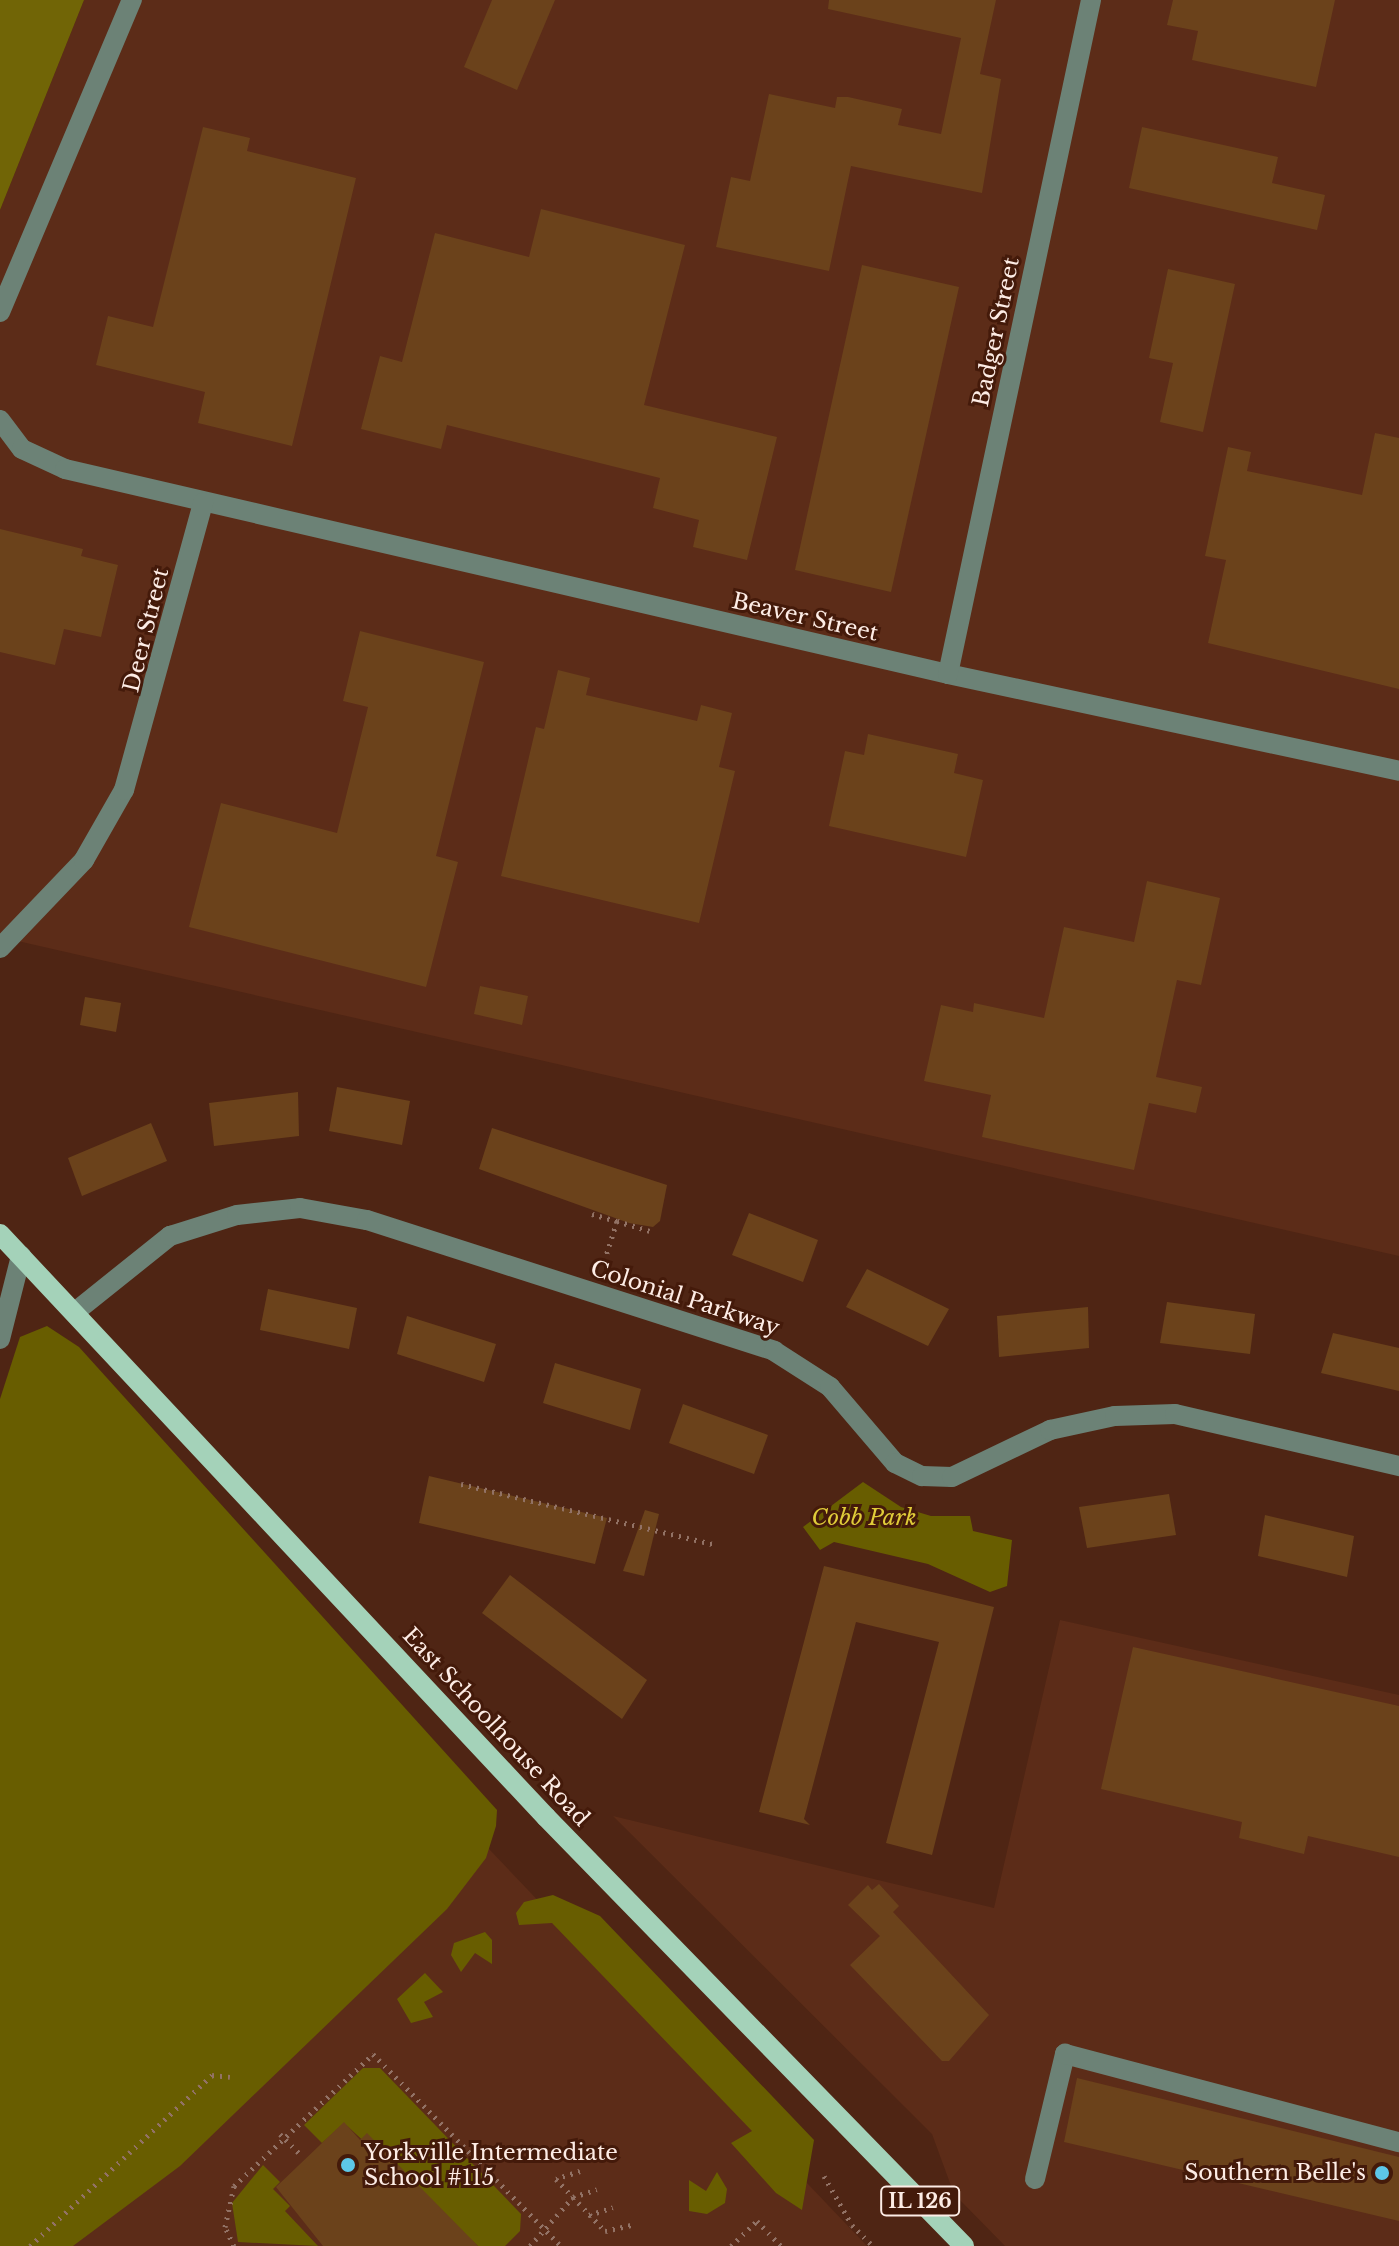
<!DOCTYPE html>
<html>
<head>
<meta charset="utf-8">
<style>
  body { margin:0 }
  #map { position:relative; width:1399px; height:2246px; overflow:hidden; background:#4f2514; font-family:"Libre Baskerville",serif }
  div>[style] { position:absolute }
  .built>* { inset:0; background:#5c2c18 }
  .green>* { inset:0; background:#685d00 }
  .forest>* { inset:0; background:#716506 }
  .building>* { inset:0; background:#6b421b }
  .path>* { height:5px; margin-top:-2.5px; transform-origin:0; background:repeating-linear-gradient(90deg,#927265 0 2px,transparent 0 8px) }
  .minor>* { height:20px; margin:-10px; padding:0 10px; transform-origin:10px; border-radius:10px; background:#6c8276 }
  .major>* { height:20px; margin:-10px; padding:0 10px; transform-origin:10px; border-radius:10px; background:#a4d2b9 }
  .dots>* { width:22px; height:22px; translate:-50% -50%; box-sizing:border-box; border:4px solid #441a0a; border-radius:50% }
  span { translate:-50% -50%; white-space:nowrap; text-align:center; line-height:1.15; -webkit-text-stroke:6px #441a0a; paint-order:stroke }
  .shield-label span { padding:2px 6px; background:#441a0a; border:2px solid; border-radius:6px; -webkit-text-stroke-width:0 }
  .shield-label { font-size:20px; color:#fdece5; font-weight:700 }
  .street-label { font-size:22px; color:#fdece5 }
  .park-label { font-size:22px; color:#e0cc39; font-style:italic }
  .poi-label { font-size:22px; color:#fdece5 }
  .left { translate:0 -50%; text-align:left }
  .right { translate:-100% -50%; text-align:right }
</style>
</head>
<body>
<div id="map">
  <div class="built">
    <div style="clip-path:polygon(84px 0,1399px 0,1399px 1256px,0 937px,0 210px)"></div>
    <div style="clip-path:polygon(53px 1391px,867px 2246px,0 2246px)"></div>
    <div style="clip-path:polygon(1060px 1620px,1399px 1695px,1399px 2246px,1005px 2246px,954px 2194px,932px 2134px,613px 1816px,994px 1908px)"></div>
  </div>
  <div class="green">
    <div style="clip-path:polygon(47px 1326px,79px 1347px,497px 1810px,496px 1826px,486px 1858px,447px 1909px,180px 2166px,73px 2246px,0 2246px,0 1399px,20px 1337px)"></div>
    <div style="clip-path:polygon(863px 1482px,901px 1507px,931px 1516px,970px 1516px,973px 1531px,1012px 1540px,1007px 1586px,990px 1592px,928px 1564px,834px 1542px,820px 1550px,803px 1527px)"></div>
    <div style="clip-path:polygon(553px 1895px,600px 1916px,814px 2140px,802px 2210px,776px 2193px,731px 2143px,752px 2131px,552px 1923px,519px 1925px,516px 1913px,524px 1902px)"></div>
    <div style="clip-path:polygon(485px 1932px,492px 1940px,492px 1964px,475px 1953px,461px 1972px,451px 1955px,454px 1943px)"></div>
    <div style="clip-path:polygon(425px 1973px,443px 1992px,424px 2002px,433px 2017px,411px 2023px,397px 1999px)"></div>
    <div style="clip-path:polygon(363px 2068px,380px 2068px,521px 2214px,520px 2231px,505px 2246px,478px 2246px,344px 2123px,322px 2143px,304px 2125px)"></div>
    <div style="clip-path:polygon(263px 2165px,280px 2182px,273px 2189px,290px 2206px,285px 2211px,318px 2246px,238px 2242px,232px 2203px)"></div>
    <div style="clip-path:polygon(717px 2172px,727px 2189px,725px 2203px,707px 2214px,689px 2211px,689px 2180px,706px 2191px)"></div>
  </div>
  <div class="forest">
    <div style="clip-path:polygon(0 0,84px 0,0 210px)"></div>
  </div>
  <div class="building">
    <div style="clip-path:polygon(492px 0,555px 0,517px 90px,464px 67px)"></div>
    <div style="clip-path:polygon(829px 0,996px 0,980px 74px,1001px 79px,982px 193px,851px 166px,829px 271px,716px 247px,731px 177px,750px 181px,769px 94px,835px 108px,837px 97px,848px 97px,902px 109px,898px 125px,941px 134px,961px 38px,828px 9px)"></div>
    <div style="clip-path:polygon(1173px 0,1335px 0,1316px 87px,1192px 60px,1198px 31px,1167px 25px)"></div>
    <div style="clip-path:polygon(203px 127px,250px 138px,247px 151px,356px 178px,292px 446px,198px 423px,205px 392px,96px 365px,108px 316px,153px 327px)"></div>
    <div style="clip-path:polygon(1142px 127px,1278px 157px,1272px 183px,1325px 195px,1317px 230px,1129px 188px)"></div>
    <div style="clip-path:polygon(541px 209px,685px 245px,644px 405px,777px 437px,747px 560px,693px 547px,699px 520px,653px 508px,660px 478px,447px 425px,441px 449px,361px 429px,380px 356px,402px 362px,435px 233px,529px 257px)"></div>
    <div style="clip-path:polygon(862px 265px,959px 287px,891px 592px,795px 570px)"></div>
    <div style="clip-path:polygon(1168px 269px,1235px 284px,1203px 432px,1160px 422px,1173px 363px,1149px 358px)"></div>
    <div style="clip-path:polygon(1375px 433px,1399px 438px,1399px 689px,1208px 643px,1226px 560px,1205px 556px,1228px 447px,1251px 452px,1247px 471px,1362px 495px)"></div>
    <div style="clip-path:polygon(0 529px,83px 549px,81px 556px,118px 565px,101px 637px,64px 629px,55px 665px,0 652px)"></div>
    <div style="clip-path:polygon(360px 631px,484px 662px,436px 856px,458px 862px,426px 987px,189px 927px,221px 803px,337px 833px,368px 707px,343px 701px)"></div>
    <div style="clip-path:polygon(558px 670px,590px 678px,586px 695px,697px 721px,701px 705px,732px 713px,719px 767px,735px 771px,699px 923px,501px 876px,536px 727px,544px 729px)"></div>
    <div style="clip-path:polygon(868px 734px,958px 754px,954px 773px,983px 780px,966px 857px,829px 826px,845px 751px,864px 755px)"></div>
    <div style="clip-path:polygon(1147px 881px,1220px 898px,1201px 985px,1177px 980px,1156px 1077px,1202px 1087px,1196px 1113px,1149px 1103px,1134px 1170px,982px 1137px,991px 1095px,924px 1081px,941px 1005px,973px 1012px,974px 1003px,1044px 1018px,1064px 927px,1134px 942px)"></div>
    <div style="clip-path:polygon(480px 986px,528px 996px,522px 1025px,474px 1014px)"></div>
    <div style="clip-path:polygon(85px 997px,121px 1003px,116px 1032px,80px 1025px)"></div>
    <div style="clip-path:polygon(337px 1087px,410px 1101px,402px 1145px,329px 1131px)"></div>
    <div style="clip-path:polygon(298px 1092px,299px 1136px,214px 1146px,209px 1103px)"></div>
    <div style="clip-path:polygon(151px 1123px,167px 1161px,82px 1196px,68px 1158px)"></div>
    <div style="clip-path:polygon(492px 1128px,667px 1185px,660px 1221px,653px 1227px,629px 1223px,479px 1169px)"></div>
    <div style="clip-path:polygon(749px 1213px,818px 1240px,803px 1282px,732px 1255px)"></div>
    <div style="clip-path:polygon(867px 1269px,949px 1309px,928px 1346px,846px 1307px)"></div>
    <div style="clip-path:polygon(268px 1289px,357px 1308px,349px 1349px,260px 1330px)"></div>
    <div style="clip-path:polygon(1167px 1302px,1255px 1314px,1250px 1354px,1160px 1343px)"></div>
    <div style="clip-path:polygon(1088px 1307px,1089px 1348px,999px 1357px,997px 1316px)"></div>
    <div style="clip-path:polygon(407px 1316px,496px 1344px,484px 1382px,397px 1354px)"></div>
    <div style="clip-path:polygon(1333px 1333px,1399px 1348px,1399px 1391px,1321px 1373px)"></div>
    <div style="clip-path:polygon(555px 1363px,641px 1389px,630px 1430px,543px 1403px)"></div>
    <div style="clip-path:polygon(683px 1404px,768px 1435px,754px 1474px,669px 1443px)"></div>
    <div style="clip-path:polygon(429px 1476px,607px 1518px,595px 1564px,419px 1523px)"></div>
    <div style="clip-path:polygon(1169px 1494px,1176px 1535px,1087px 1548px,1079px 1507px)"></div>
    <div style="clip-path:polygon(645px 1510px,659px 1514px,644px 1576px,623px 1571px)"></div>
    <div style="clip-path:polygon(1265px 1515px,1354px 1536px,1347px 1577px,1258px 1556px)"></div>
    <div style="clip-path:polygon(824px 1566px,994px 1607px,932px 1855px,886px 1843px,939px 1642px,856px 1622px,804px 1819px,810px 1825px,759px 1812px)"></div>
    <div style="clip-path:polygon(510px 1575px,647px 1680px,622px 1719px,482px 1613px)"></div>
    <div style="clip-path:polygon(1133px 1647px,1399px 1706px,1399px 1857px,1308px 1836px,1304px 1854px,1239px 1838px,1242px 1822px,1101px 1789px)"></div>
    <div style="clip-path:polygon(879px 1884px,899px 1906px,893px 1912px,989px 2015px,949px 2061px,942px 2061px,850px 1965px,880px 1936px,848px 1905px,868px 1885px,872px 1890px)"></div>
    <div style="clip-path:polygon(1077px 2078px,1399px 2157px,1399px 2221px,1064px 2142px)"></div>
    <div style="clip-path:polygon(344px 2122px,360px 2140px,367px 2133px,478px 2246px,323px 2246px,276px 2187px)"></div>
  </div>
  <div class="path">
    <div style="left:592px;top:1214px;width:26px;rotate:16deg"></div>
    <div style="left:617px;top:1221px;width:43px;rotate:107.6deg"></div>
    <div style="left:617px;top:1221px;width:34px;rotate:17deg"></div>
    <div style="left:461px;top:1484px;width:263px;rotate:13.4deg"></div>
    <div style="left:280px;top:2134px;width:30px;rotate:45deg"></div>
    <div style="left:580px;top:2171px;width:25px;rotate:162deg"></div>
    <div style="left:556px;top:2179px;width:25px;rotate:47deg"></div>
    <div style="left:573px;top:2197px;width:25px;rotate:-18deg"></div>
    <div style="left:824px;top:2176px;width:56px;rotate:60.3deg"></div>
    <div style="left:852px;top:2225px;width:30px;rotate:45deg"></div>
    <div style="left:589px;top:2215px;width:25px;rotate:-18deg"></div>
    <div style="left:30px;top:2246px;width:250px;rotate:-43.2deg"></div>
    <div style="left:212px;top:2075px;width:18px;rotate:6deg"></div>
    <div style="left:234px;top:2246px;width:21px;rotate:-115deg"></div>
    <div style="left:225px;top:2227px;width:42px;rotate:-77.6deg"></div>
    <div style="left:234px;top:2186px;width:192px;rotate:-43.5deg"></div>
    <div style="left:373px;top:2054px;width:269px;rotate:45.6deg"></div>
    <div style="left:530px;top:2246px;width:65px;rotate:-48.7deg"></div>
    <div style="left:573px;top:2197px;width:47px;rotate:46.7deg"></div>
    <div style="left:605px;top:2231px;width:28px;rotate:-13deg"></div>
    <div style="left:731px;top:2246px;width:36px;rotate:-44deg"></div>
    <div style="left:757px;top:2221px;width:35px;rotate:46deg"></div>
  </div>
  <div class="minor">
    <div style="left:0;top:312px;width:339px;rotate:-67.1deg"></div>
    <div style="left:0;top:420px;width:36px;rotate:53deg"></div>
    <div style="left:22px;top:449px;width:47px;rotate:24.9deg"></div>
    <div style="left:65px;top:469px;width:906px;rotate:13.07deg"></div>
    <div style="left:948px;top:674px;width:461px;rotate:12.1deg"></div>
    <div style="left:948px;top:674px;width:689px;rotate:-78.02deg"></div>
    <div style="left:0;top:948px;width:122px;rotate:-46.3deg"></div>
    <div style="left:84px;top:860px;width:81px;rotate:-60.3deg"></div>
    <div style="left:124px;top:790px;width:298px;rotate:-74.6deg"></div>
    <div style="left:75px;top:1312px;width:122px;rotate:-38.7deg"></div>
    <div style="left:170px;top:1236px;width:70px;rotate:-17.4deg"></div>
    <div style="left:237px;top:1215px;width:63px;rotate:-6.3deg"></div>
    <div style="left:300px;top:1208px;width:68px;rotate:10.2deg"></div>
    <div style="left:367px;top:1220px;width:428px;rotate:17.8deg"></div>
    <div style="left:774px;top:1351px;width:67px;rotate:32.7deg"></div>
    <div style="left:830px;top:1387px;width:100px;rotate:49.5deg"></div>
    <div style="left:895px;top:1463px;width:30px;rotate:26deg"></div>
    <div style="left:922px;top:1476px;width:30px;rotate:2deg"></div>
    <div style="left:952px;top:1477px;width:109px;rotate:-25.6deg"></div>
    <div style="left:1050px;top:1430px;width:66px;rotate:-12.2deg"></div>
    <div style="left:1115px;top:1416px;width:60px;rotate:-1.9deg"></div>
    <div style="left:1175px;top:1414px;width:230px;rotate:13.1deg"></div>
    <div style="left:0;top:1339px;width:86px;rotate:-75.8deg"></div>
    <div style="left:1035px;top:2179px;width:129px;rotate:-76.5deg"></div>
    <div style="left:1065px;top:2054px;width:345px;rotate:14.8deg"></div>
  </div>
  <div class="major">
    <div style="left:0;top:1234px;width:799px;rotate:46.88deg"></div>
    <div style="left:546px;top:1817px;width:599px;rotate:45.74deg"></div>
  </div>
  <div class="dots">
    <div style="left:348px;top:2165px;background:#5dc7e8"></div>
    <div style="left:1382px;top:2173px;background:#5dc7e8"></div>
  </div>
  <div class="shield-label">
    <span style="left:920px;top:2201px">IL 126</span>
  </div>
  <div class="street-label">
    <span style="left:996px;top:332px;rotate:-78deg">Badger Street</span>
    <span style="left:805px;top:617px;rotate:13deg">Beaver Street</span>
    <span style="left:146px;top:630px;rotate:-76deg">Deer Street</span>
    <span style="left:685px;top:1298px;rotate:18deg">Colonial Parkway</span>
    <span style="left:496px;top:1727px;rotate:47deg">East Schoolhouse Road</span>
  </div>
  <div class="park-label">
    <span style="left:864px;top:1518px">Cobb Park</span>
  </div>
  <div class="poi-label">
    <span class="left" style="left:364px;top:2165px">Yorkville Intermediate<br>School #115</span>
    <span class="right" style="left:1366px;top:2173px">Southern Belle's</span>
  </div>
</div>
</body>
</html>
